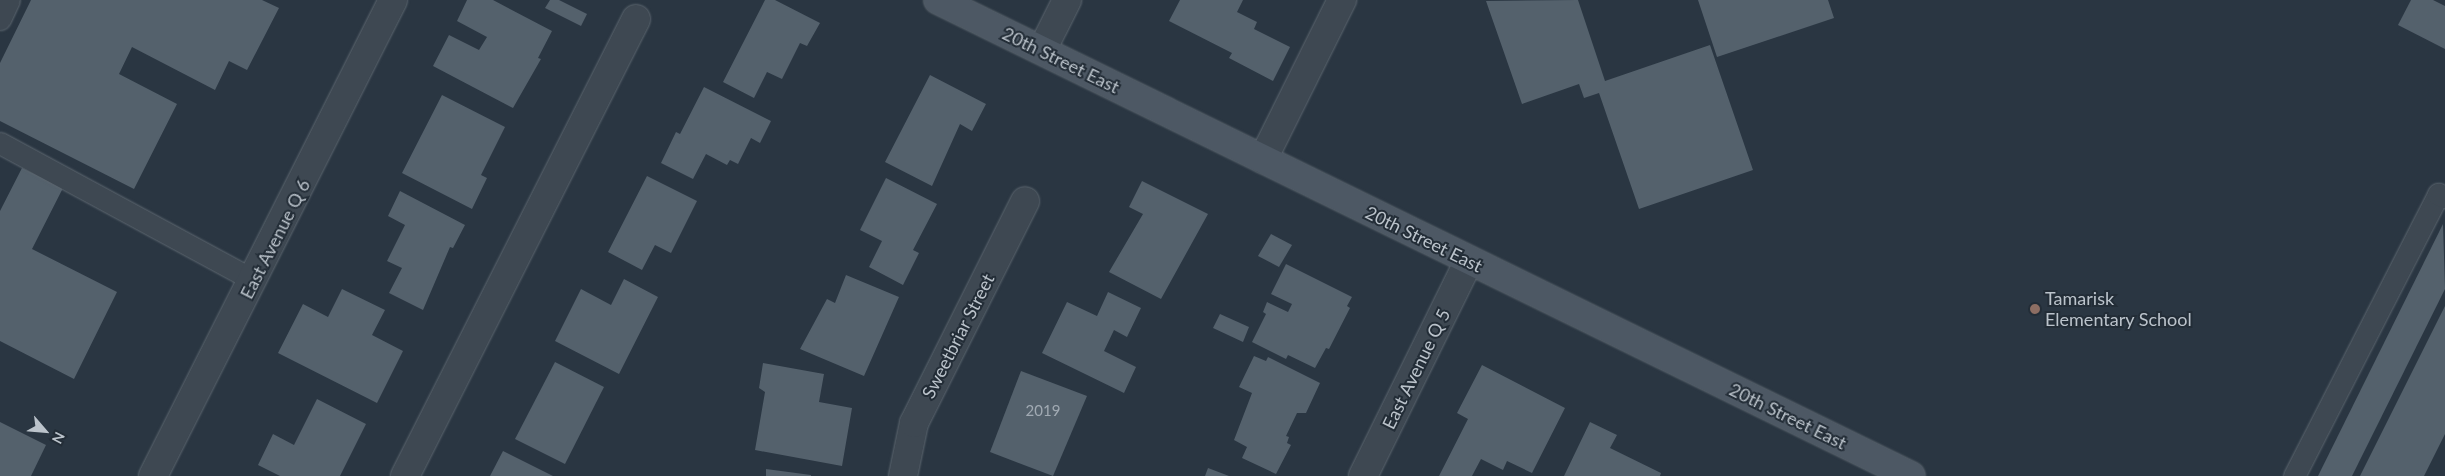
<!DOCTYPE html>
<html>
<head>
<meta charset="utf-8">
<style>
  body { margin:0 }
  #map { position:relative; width:2445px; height:476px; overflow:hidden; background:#2a3642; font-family:Lato,sans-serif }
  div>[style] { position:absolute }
  .building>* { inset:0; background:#54616c }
  .roads { filter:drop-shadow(0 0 1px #5c666f) drop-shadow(0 0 1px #5c666f) }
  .lane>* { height:21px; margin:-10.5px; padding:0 10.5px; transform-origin:10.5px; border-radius:10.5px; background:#3e4852 }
  .street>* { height:28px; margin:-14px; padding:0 14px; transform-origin:14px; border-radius:14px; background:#3e4852 }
  .secondary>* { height:28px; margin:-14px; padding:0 14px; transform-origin:14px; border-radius:14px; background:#4d5864 }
  .dots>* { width:14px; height:14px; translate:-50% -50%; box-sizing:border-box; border:2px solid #232d37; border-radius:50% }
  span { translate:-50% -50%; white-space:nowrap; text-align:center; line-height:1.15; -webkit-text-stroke:4px #232d37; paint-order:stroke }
  .number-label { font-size:15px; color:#a1aab3 }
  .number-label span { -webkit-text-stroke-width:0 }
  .street-label { font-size:18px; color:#bbc3cb }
  .poi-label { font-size:18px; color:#bbc3cb }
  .left { translate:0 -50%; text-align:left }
  .north { position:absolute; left:20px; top:406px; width:50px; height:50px; -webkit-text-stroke:4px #232d37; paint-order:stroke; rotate:117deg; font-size:14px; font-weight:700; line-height:20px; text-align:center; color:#bbc3cb }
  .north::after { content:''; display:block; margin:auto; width:18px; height:22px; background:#bbc3cb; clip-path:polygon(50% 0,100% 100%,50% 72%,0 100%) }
</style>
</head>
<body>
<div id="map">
  <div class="building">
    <div style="clip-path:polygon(31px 0,262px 0,279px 8px,247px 70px,229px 61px,215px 90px,132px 47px,119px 74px,177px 104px,134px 189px,0 121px,0 63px)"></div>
    <div style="clip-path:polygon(467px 0,493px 0,552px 31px,538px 58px,541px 59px,513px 108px,433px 66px,449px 35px,479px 50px,487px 37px,457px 21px)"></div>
    <div style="clip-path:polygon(550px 0,559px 0,587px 14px,581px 26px,545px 8px)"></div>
    <div style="clip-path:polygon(765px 0,775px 0,820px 23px,807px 46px,800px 43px,782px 79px,767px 72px,754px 98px,723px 82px)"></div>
    <div style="clip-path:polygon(1180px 0,1243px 0,1237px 12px,1257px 22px,1254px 29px,1290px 47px,1273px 81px,1229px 58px,1232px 53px,1169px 21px)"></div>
    <div style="clip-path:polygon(1578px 0,1605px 81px,1710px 45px,1753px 170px,1639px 209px,1599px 93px,1584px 98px,1579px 84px,1522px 104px,1486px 1px)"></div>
    <div style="clip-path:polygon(1698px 0,1828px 0,1834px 18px,1717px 57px)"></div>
    <div style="clip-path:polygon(2411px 0,2433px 0,2445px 6px,2445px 49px,2398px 25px)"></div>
    <div style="clip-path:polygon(930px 75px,986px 104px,972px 131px,960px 124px,932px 186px,885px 162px)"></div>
    <div style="clip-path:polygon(704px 87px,771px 121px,760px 143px,751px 138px,738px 164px,730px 160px,727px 165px,706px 154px,693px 179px,661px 163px,676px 132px,680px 134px)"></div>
    <div style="clip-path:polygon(442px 95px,505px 127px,481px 175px,487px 178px,472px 209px,402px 173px)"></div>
    <div style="clip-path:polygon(22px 168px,63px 188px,32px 249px,117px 292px,74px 379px,0 341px,0 211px)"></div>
    <div style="clip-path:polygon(647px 176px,697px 201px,671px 253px,655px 245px,642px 270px,608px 252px)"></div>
    <div style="clip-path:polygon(886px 178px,937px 204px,913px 250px,919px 253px,903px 285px,869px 267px,882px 241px,860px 230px)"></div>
    <div style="clip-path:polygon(1142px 181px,1208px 214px,1161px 299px,1109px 272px,1143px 214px,1129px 207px)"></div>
    <div style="clip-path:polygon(400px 191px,465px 225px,453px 248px,450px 247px,423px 310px,389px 293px,402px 268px,387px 261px,405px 225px,388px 216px)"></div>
    <div style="clip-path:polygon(2443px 224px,2445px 289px,2352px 476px,2318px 476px)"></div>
    <div style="clip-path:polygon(1271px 234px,1292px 245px,1279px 267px,1258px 256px)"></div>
    <div style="clip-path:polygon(1286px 264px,1352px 297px,1347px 306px,1350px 308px,1329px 349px,1326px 348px,1315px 368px,1288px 355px,1286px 359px,1252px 342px,1266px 314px,1263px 312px,1267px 302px,1288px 312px,1292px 304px,1271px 294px)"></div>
    <div style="clip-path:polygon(846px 275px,899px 297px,864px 376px,800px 349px,827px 299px,835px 303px)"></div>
    <div style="clip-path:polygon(624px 279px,658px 297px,619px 374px,555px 341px,581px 289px,611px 305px)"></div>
    <div style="clip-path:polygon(342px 289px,385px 310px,372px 335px,403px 351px,377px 403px,278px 353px,303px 304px,328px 317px)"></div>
    <div style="clip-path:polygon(1108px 292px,1141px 308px,1127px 337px,1114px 330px,1104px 351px,1136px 367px,1124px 393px,1042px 353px,1067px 302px,1097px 316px)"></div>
    <div style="clip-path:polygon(2445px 306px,2445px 434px,2424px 476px,2360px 476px)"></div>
    <div style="clip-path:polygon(1220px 314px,1249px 327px,1243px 342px,1213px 328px)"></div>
    <div style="clip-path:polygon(1254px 356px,1266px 361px,1268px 357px,1320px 383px,1306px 413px,1297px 413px,1286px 436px,1289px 437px,1287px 443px,1291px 445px,1276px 474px,1242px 458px,1247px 447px,1234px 440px,1252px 393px,1239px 387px)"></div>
    <div style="clip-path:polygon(555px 362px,604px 387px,565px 464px,515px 439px)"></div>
    <div style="clip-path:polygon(763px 363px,824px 374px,819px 402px,852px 408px,842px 466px,755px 450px,765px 392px,759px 388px)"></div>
    <div style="clip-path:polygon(1482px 365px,1565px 408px,1532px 473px,1507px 461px,1503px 470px,1481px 459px,1472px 476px,1439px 476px,1468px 419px,1457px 413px)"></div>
    <div style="clip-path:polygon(1021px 371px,1087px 396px,1053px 476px,990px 452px)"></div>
    <div style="clip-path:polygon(317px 399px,366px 424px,340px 476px,280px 476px,258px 465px,273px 434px,294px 445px)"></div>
    <div style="clip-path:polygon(0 422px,46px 445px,31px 476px,0 476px)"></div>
    <div style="clip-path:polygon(1590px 422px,1617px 435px,1610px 448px,1661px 473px,1660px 476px,1564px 476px)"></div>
    <div style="clip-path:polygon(503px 451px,553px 476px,490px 476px)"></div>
    <div style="clip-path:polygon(1208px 468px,1229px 476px,1205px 476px)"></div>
    <div style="clip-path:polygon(766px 469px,811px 475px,811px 476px,766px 476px)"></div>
  </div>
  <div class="roads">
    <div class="lane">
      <div style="left:0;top:19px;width:21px;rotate:-65deg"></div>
      <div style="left:0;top:143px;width:288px;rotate:28.4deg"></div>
      <div style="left:2294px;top:476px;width:317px;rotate:-62.9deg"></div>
      <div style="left:2438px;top:194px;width:8px;rotate:23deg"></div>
    </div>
    <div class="street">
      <div style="left:1042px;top:50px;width:56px;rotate:-63.4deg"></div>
      <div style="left:1263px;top:159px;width:178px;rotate:-63.6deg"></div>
      <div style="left:153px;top:476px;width:533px;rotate:-63.24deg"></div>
      <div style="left:405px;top:476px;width:512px;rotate:-63.18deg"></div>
      <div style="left:903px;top:476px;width:54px;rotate:-78.3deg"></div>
      <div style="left:914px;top:423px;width:248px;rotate:-63.4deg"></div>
      <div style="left:1363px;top:476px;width:240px;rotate:-63.8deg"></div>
    </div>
    <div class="secondary">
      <div style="left:938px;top:0;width:1083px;rotate:26.07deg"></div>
    </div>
  </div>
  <div class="dots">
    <div style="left:2035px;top:309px;background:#8d6e63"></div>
  </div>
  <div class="number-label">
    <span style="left:1043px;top:411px">2019</span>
  </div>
  <div class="street-label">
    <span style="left:1061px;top:60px;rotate:26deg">20th Street East</span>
    <span style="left:275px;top:239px;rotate:-63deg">East Avenue Q 6</span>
    <span style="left:1424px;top:239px;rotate:26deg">20th Street East</span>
    <span style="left:958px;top:336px;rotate:-63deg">Sweetbriar Street</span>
    <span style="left:1416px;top:369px;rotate:-64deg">East Avenue Q 5</span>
    <span style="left:1788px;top:416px;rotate:26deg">20th Street East</span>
  </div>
  <div class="poi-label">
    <span class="left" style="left:2045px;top:309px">Tamarisk<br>Elementary School</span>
  </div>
  <div class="north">N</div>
</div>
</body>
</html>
